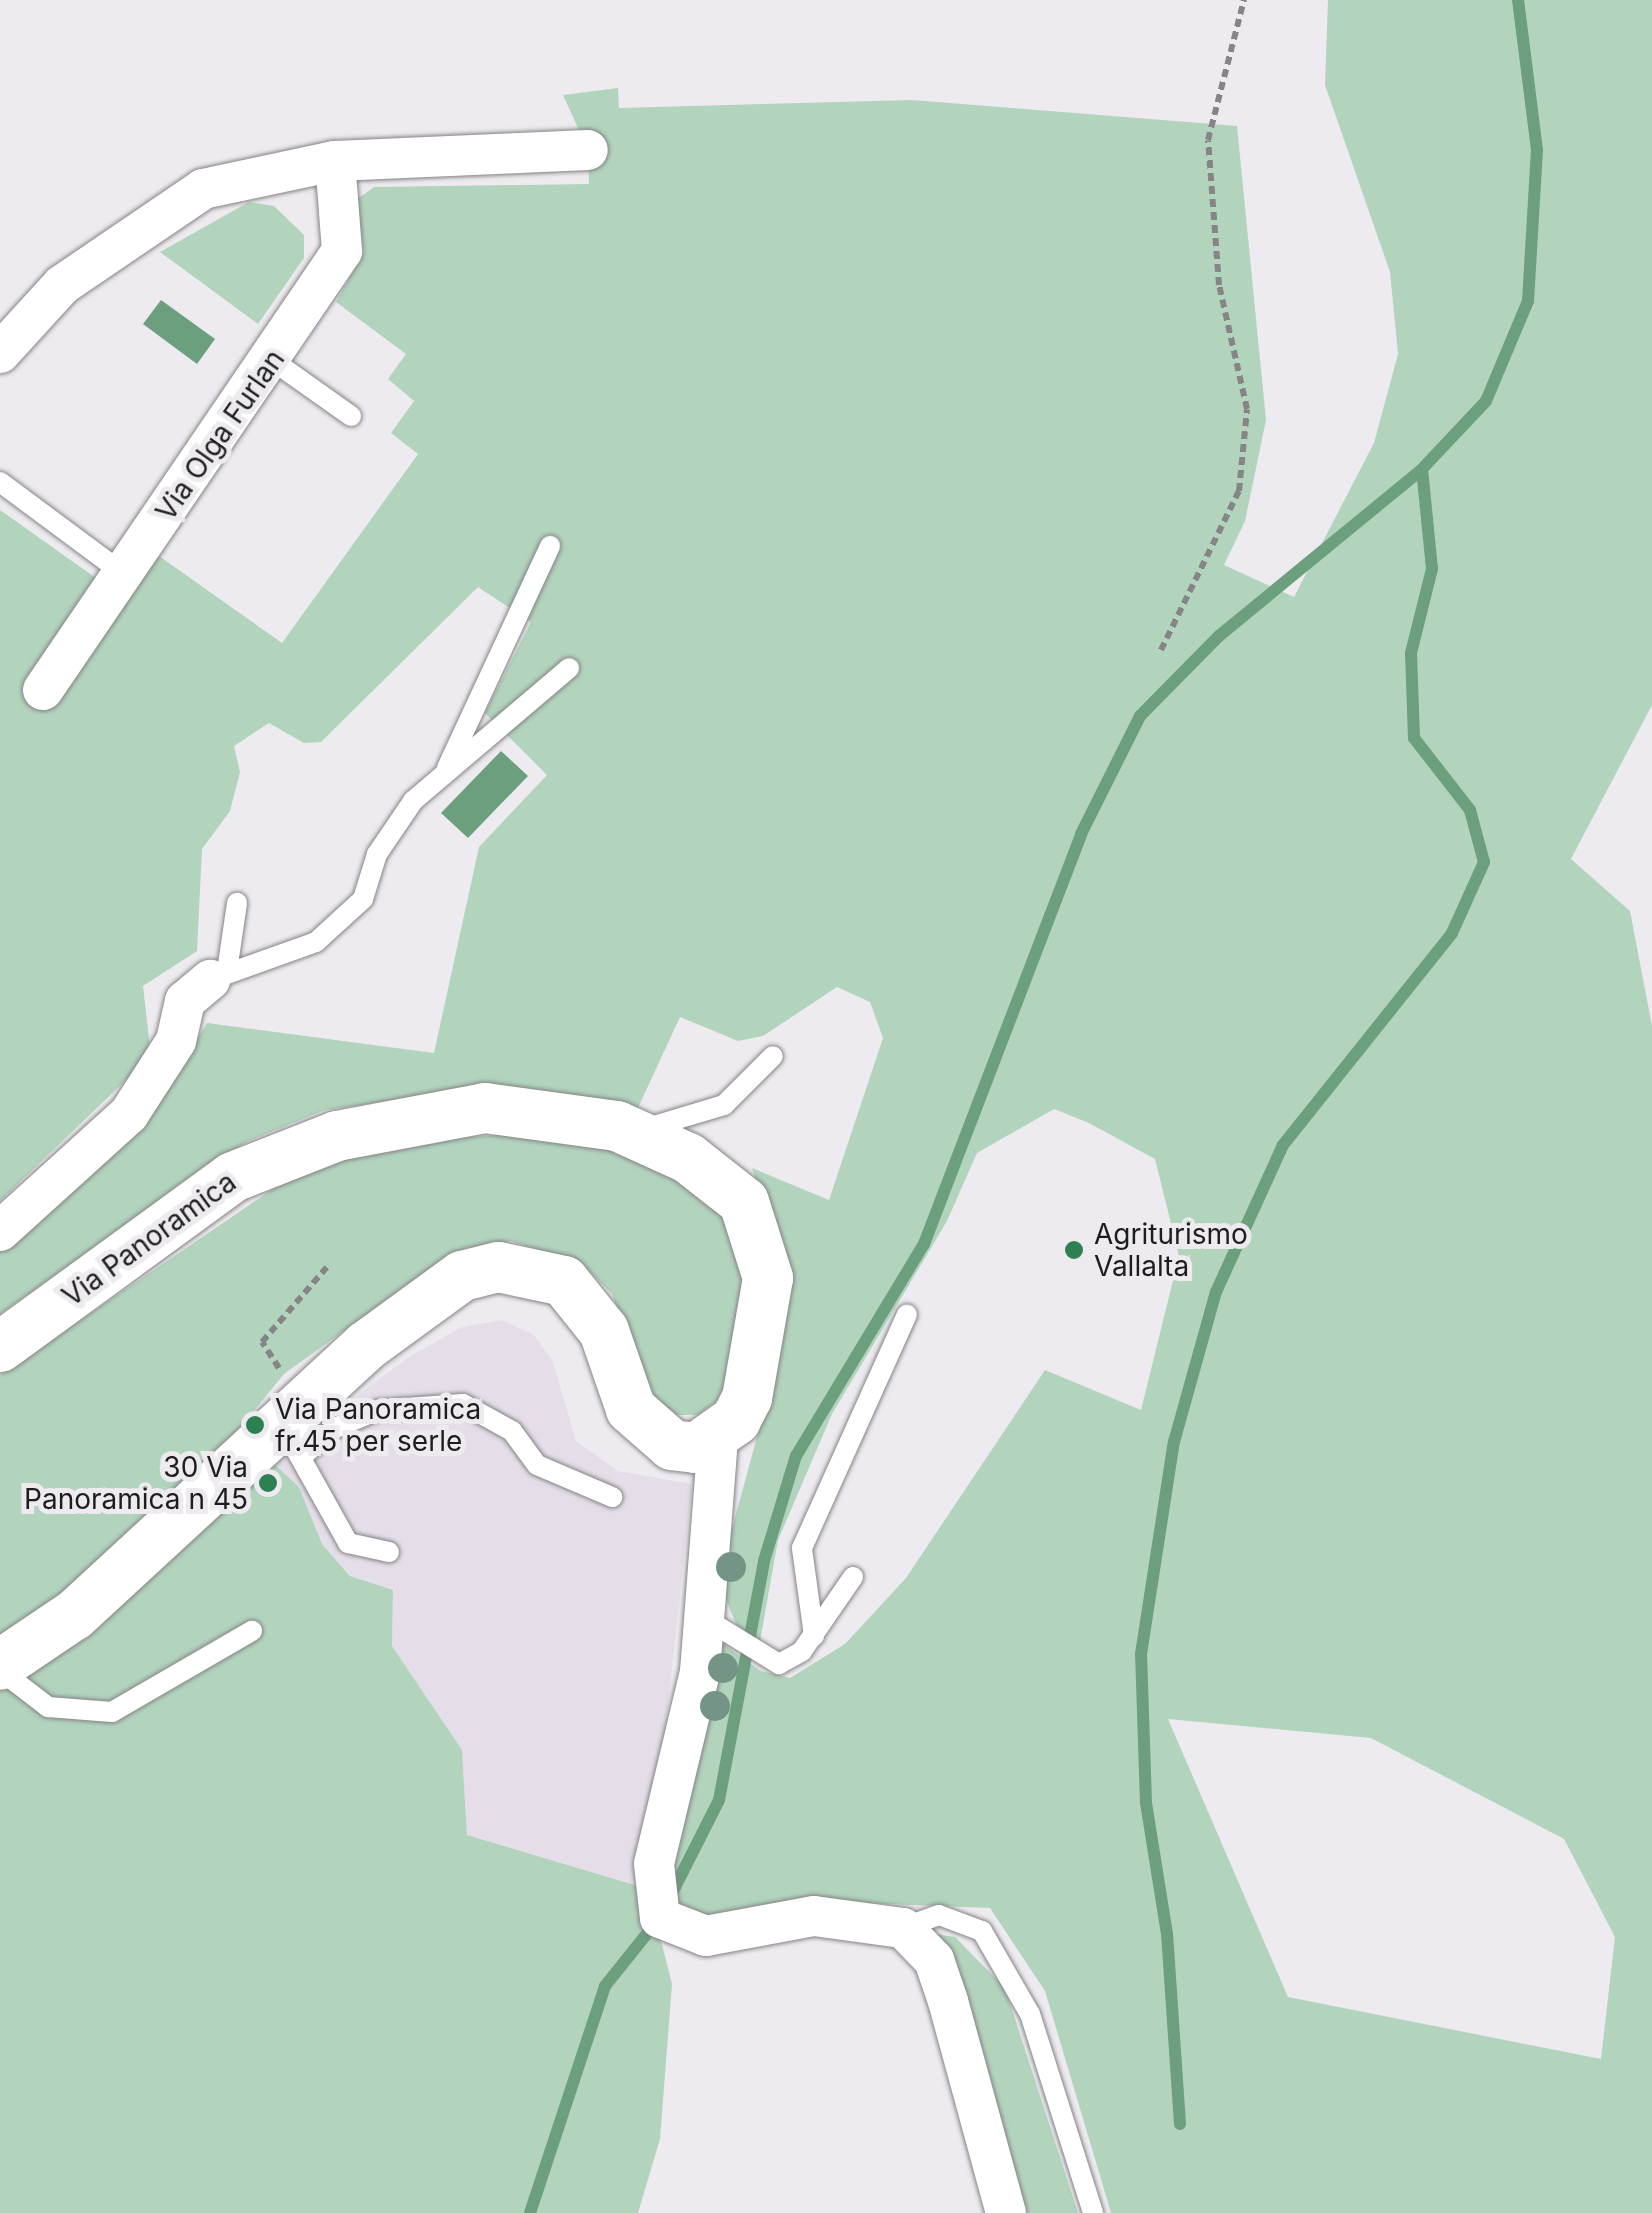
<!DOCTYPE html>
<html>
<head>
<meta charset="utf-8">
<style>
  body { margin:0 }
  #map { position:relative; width:1652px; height:2213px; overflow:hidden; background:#edebef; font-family:Inter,sans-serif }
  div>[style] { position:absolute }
  .built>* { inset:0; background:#e5dee9 }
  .green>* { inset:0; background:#b2d4bd }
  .water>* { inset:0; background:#6b9f7e }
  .stream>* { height:12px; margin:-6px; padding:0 6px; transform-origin:6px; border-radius:6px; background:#6b9f7e }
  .path>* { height:6px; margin-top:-3px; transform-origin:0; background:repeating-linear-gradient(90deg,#858486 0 8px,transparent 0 13px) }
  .roads { filter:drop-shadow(0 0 2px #858386) drop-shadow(0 0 2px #858386) }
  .service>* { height:20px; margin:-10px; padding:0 10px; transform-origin:10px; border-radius:10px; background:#fff }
  .minor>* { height:40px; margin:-20px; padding:0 20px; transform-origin:20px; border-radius:20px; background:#fff }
  .tertiary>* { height:50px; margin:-25px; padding:0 25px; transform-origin:25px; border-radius:25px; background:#fff }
  .trees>* { width:30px; height:30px; margin:-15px; border-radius:50%; background:#749585 }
  .dots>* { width:28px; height:28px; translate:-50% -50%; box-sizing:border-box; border:5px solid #edebef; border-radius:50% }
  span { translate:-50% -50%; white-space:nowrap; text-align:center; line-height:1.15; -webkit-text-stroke:10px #edebef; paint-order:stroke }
  .street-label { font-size:28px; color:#1e1d1e }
  .poi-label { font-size:28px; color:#1e1d1e }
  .left { translate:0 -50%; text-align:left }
  .right { translate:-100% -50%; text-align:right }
</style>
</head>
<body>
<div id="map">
  <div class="built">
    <div style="clip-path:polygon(502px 1320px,534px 1335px,553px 1362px,576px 1441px,618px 1471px,692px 1484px,648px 1889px,467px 1835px,462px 1750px,392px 1646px,393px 1590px,351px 1576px,322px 1544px,299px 1487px,271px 1461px,407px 1358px,462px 1327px)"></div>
  </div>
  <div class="green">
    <div style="clip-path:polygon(evenodd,1328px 0,1652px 0,1652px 705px,1571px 859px,1630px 911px,1652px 1026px,1652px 2213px,1111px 2213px,1045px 1991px,990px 1908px,834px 1902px,740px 1920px,682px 1916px,663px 1887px,709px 1634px,761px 1671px,790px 1678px,845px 1644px,906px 1578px,1045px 1370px,1141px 1410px,1179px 1256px,1155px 1159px,1089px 1123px,1054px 1109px,977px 1153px,947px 1221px,832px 1414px,778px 1540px,760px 1641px,738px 1629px,718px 1580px,772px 1382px,787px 1280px,752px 1168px,829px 1200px,883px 1038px,870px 1002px,837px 987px,763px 1036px,738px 1041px,680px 1017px,637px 1110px,474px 1089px,325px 1110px,246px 1142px,0 1314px,0 1249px,84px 1183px,153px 1110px,207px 1023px,434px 1053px,479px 847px,547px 775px,485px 713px,531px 622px,478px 587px,321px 742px,304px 743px,269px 723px,234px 746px,240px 772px,230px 811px,202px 849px,197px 951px,143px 986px,151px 1056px,0 1201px,0 510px,96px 578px,22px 691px,47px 710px,159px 556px,282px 643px,418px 454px,391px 433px,414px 401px,388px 379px,406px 354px,336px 302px,364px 252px,356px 200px,374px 187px,589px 184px,588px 150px,563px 95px,618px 88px,619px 108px,912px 100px,1237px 126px,1266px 420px,1245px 521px,1224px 565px,1294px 597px,1374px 443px,1398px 354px,1390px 272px,1325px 85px,1328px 0,1168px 1719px,1371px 1738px,1564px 1839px,1615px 1937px,1601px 2059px,1288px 1997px,1168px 1719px)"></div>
    <div style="clip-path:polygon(249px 202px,274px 206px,304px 235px,304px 258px,258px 324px,160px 252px)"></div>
    <div style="clip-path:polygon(543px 1132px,625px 1149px,673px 1171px,729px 1222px,745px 1278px,742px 1345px,720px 1398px,698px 1415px,663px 1415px,648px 1400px,612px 1294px,583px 1265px,511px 1241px,478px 1249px,424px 1273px,284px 1374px,235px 1434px,74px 1587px,0 1637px,0 1375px,292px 1176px,408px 1141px)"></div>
    <div style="clip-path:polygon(271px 1461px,299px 1487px,322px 1544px,350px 1576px,393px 1590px,392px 1646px,462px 1750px,467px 1835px,648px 1889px,672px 1984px,660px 2139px,638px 2213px,0 2213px,0 1691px)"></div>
    <div style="clip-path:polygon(923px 1932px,955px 1937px,1005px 1988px,1078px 2213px,1022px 2213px)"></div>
  </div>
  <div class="water">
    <div style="clip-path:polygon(161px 300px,215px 339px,197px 364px,143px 324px)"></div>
    <div style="clip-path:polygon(501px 751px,528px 776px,468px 838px,441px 813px)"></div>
  </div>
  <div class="stream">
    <div style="left:669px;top:1899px;width:111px;rotate:-63.2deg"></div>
    <div style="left:719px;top:1800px;width:243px;rotate:-79.3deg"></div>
    <div style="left:764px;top:1561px;width:110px;rotate:-73.1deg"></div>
    <div style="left:796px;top:1456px;width:248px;rotate:-58.9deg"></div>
    <div style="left:924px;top:1244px;width:439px;rotate:-69deg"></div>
    <div style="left:1081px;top:834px;width:132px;rotate:-63.4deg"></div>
    <div style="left:1140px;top:716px;width:112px;rotate:-45.4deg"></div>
    <div style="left:1219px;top:636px;width:263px;rotate:-39.4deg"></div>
    <div style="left:1180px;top:2124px;width:190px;rotate:-93.9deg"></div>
    <div style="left:1167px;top:1934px;width:133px;rotate:-99.1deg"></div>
    <div style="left:1146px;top:1803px;width:149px;rotate:-91.9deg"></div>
    <div style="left:1141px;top:1654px;width:215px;rotate:-81.2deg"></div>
    <div style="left:1174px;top:1442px;width:156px;rotate:-74.4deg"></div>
    <div style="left:1216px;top:1292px;width:162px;rotate:-65.5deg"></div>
    <div style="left:1283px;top:1145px;width:271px;rotate:-51.4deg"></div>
    <div style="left:1452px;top:933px;width:78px;rotate:-65.7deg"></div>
    <div style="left:1484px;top:862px;width:54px;rotate:-105.1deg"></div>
    <div style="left:1470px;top:810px;width:91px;rotate:-127.9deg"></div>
    <div style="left:1414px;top:738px;width:85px;rotate:-92deg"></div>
    <div style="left:1411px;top:653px;width:87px;rotate:-76deg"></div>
    <div style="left:1432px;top:569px;width:100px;rotate:-95.7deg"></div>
    <div style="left:1422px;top:469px;width:93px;rotate:-46.7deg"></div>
    <div style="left:1486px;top:401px;width:108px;rotate:-67.2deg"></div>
    <div style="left:1528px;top:301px;width:151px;rotate:-86.6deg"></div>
    <div style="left:1537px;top:150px;width:151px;rotate:-97.2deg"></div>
    <div style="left:530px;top:2213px;width:239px;rotate:-71.7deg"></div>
    <div style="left:605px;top:1986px;width:83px;rotate:-51.3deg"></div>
  </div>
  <div class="path">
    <div style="left:1161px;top:650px;width:177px;rotate:-63.9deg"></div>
    <div style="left:1239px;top:491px;width:82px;rotate:-84.4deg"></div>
    <div style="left:1247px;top:409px;width:127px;rotate:-102.7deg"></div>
    <div style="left:1219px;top:285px;width:145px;rotate:-94.3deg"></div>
    <div style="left:1208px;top:140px;width:145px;rotate:-75.6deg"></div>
    <div style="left:279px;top:1368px;width:31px;rotate:-123deg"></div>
    <div style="left:262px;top:1342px;width:99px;rotate:-49.1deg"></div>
  </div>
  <div class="roads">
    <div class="service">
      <div style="left:272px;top:360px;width:97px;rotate:35.3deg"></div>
      <div style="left:0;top:482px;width:154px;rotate:36.6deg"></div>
      <div style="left:447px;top:768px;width:245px;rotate:-65.1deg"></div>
      <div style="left:227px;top:971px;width:69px;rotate:-81.6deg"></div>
      <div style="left:210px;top:980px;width:113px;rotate:-19.7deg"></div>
      <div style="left:316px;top:942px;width:64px;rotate:-42.5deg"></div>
      <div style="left:363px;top:899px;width:47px;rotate:-72.7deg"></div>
      <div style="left:377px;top:854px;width:64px;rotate:-55.8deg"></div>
      <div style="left:413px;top:801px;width:205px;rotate:-40.4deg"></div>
      <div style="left:644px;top:1129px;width:84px;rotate:-16.7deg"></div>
      <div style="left:724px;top:1105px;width:69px;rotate:-45deg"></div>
      <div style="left:295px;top:1448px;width:109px;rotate:60.8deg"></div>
      <div style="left:348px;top:1543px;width:42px;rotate:12.4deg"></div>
      <div style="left:302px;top:1456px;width:43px;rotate:-40.3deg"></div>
      <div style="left:335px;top:1428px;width:47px;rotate:-22.7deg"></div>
      <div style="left:378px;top:1410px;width:85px;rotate:-4deg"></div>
      <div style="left:463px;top:1404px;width:56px;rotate:28.9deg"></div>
      <div style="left:512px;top:1431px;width:42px;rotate:53.7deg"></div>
      <div style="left:537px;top:1465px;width:82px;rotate:23.1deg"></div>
      <div style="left:701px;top:1616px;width:92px;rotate:31.6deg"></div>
      <div style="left:779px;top:1664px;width:26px;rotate:-29deg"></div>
      <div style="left:802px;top:1651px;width:90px;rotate:-55.4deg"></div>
      <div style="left:814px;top:1636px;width:89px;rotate:-97.8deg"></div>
      <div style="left:802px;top:1548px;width:256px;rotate:-65.8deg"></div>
      <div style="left:0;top:1670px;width:61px;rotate:37.6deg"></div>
      <div style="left:48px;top:1707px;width:64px;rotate:4.5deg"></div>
      <div style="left:112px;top:1712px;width:162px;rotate:-30.1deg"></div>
      <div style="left:903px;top:1928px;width:38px;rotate:-20deg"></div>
      <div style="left:939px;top:1915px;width:46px;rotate:20.4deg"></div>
      <div style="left:982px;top:1931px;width:96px;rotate:60deg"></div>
      <div style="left:1030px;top:2014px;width:209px;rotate:72.4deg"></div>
    </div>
    <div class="minor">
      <div style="left:0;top:353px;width:92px;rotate:-47.6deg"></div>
      <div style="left:62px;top:285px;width:171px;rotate:-34.2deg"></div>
      <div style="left:203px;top:189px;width:135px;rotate:-12deg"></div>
      <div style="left:335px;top:161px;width:253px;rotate:-2.5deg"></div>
      <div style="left:43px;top:690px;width:531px;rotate:-55.74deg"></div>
      <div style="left:342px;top:251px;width:90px;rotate:-94.4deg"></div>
      <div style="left:0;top:1231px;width:174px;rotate:-42.2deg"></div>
      <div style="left:129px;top:1114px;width:87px;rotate:-57.2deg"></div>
      <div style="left:176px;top:1041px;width:41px;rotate:-77.3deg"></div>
      <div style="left:185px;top:1001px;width:33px;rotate:-40deg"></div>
      <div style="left:718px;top:1438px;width:235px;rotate:94.4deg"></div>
      <div style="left:700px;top:1672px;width:197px;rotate:103.5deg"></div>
      <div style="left:654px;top:1864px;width:54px;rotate:83.7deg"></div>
      <div style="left:660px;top:1918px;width:49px;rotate:21.4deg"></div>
      <div style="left:706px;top:1936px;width:110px;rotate:-10.5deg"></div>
      <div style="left:814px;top:1916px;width:90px;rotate:7.7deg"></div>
      <div style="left:903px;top:1928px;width:45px;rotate:45.9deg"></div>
      <div style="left:934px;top:1960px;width:43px;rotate:71.1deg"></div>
      <div style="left:948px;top:2001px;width:220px;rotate:74.7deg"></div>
    </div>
    <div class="tertiary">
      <div style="left:0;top:1347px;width:288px;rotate:-36.1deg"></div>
      <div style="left:233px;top:1177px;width:112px;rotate:-21.5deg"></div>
      <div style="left:337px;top:1136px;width:151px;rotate:-10.7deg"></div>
      <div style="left:485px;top:1108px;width:133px;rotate:7.8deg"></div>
      <div style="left:617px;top:1126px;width:78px;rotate:24.3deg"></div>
      <div style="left:688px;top:1158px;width:71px;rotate:38.2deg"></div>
      <div style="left:744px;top:1202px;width:80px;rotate:72.5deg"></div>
      <div style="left:768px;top:1278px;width:122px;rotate:99.9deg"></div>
      <div style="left:747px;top:1398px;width:25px;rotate:117deg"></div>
      <div style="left:736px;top:1420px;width:49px;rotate:145deg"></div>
      <div style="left:696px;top:1448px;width:24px;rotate:-173deg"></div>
      <div style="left:672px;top:1445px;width:55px;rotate:-138.7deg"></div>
      <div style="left:631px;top:1409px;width:83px;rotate:-109.1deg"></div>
      <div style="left:604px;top:1331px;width:64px;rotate:-128.7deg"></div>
      <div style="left:564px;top:1281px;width:67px;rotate:-168deg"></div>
      <div style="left:498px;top:1267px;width:37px;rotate:166deg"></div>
      <div style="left:462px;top:1276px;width:119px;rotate:143.9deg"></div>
      <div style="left:366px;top:1346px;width:397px;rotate:137.3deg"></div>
      <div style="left:74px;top:1615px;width:89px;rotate:146deg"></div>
    </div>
  </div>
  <div class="trees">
    <div style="left:731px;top:1567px"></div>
    <div style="left:723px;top:1668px"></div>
    <div style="left:715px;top:1706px"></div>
  </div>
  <div class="dots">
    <div style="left:1074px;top:1250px;background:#2d8052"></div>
    <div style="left:255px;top:1425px;background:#2d8052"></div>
    <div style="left:268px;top:1483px;background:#2d8052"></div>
  </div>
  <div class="street-label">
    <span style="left:220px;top:435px;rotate:-55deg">Via Olga Furlan</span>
    <span style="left:149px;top:1239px;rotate:-36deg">Via Panoramica</span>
  </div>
  <div class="poi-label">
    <span class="left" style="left:1094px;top:1250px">Agriturismo<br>Vallalta</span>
    <span class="left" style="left:275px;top:1425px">Via Panoramica<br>fr.45 per serle</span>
    <span class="right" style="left:248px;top:1483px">30 Via<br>Panoramica n 45</span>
  </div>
</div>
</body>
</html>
